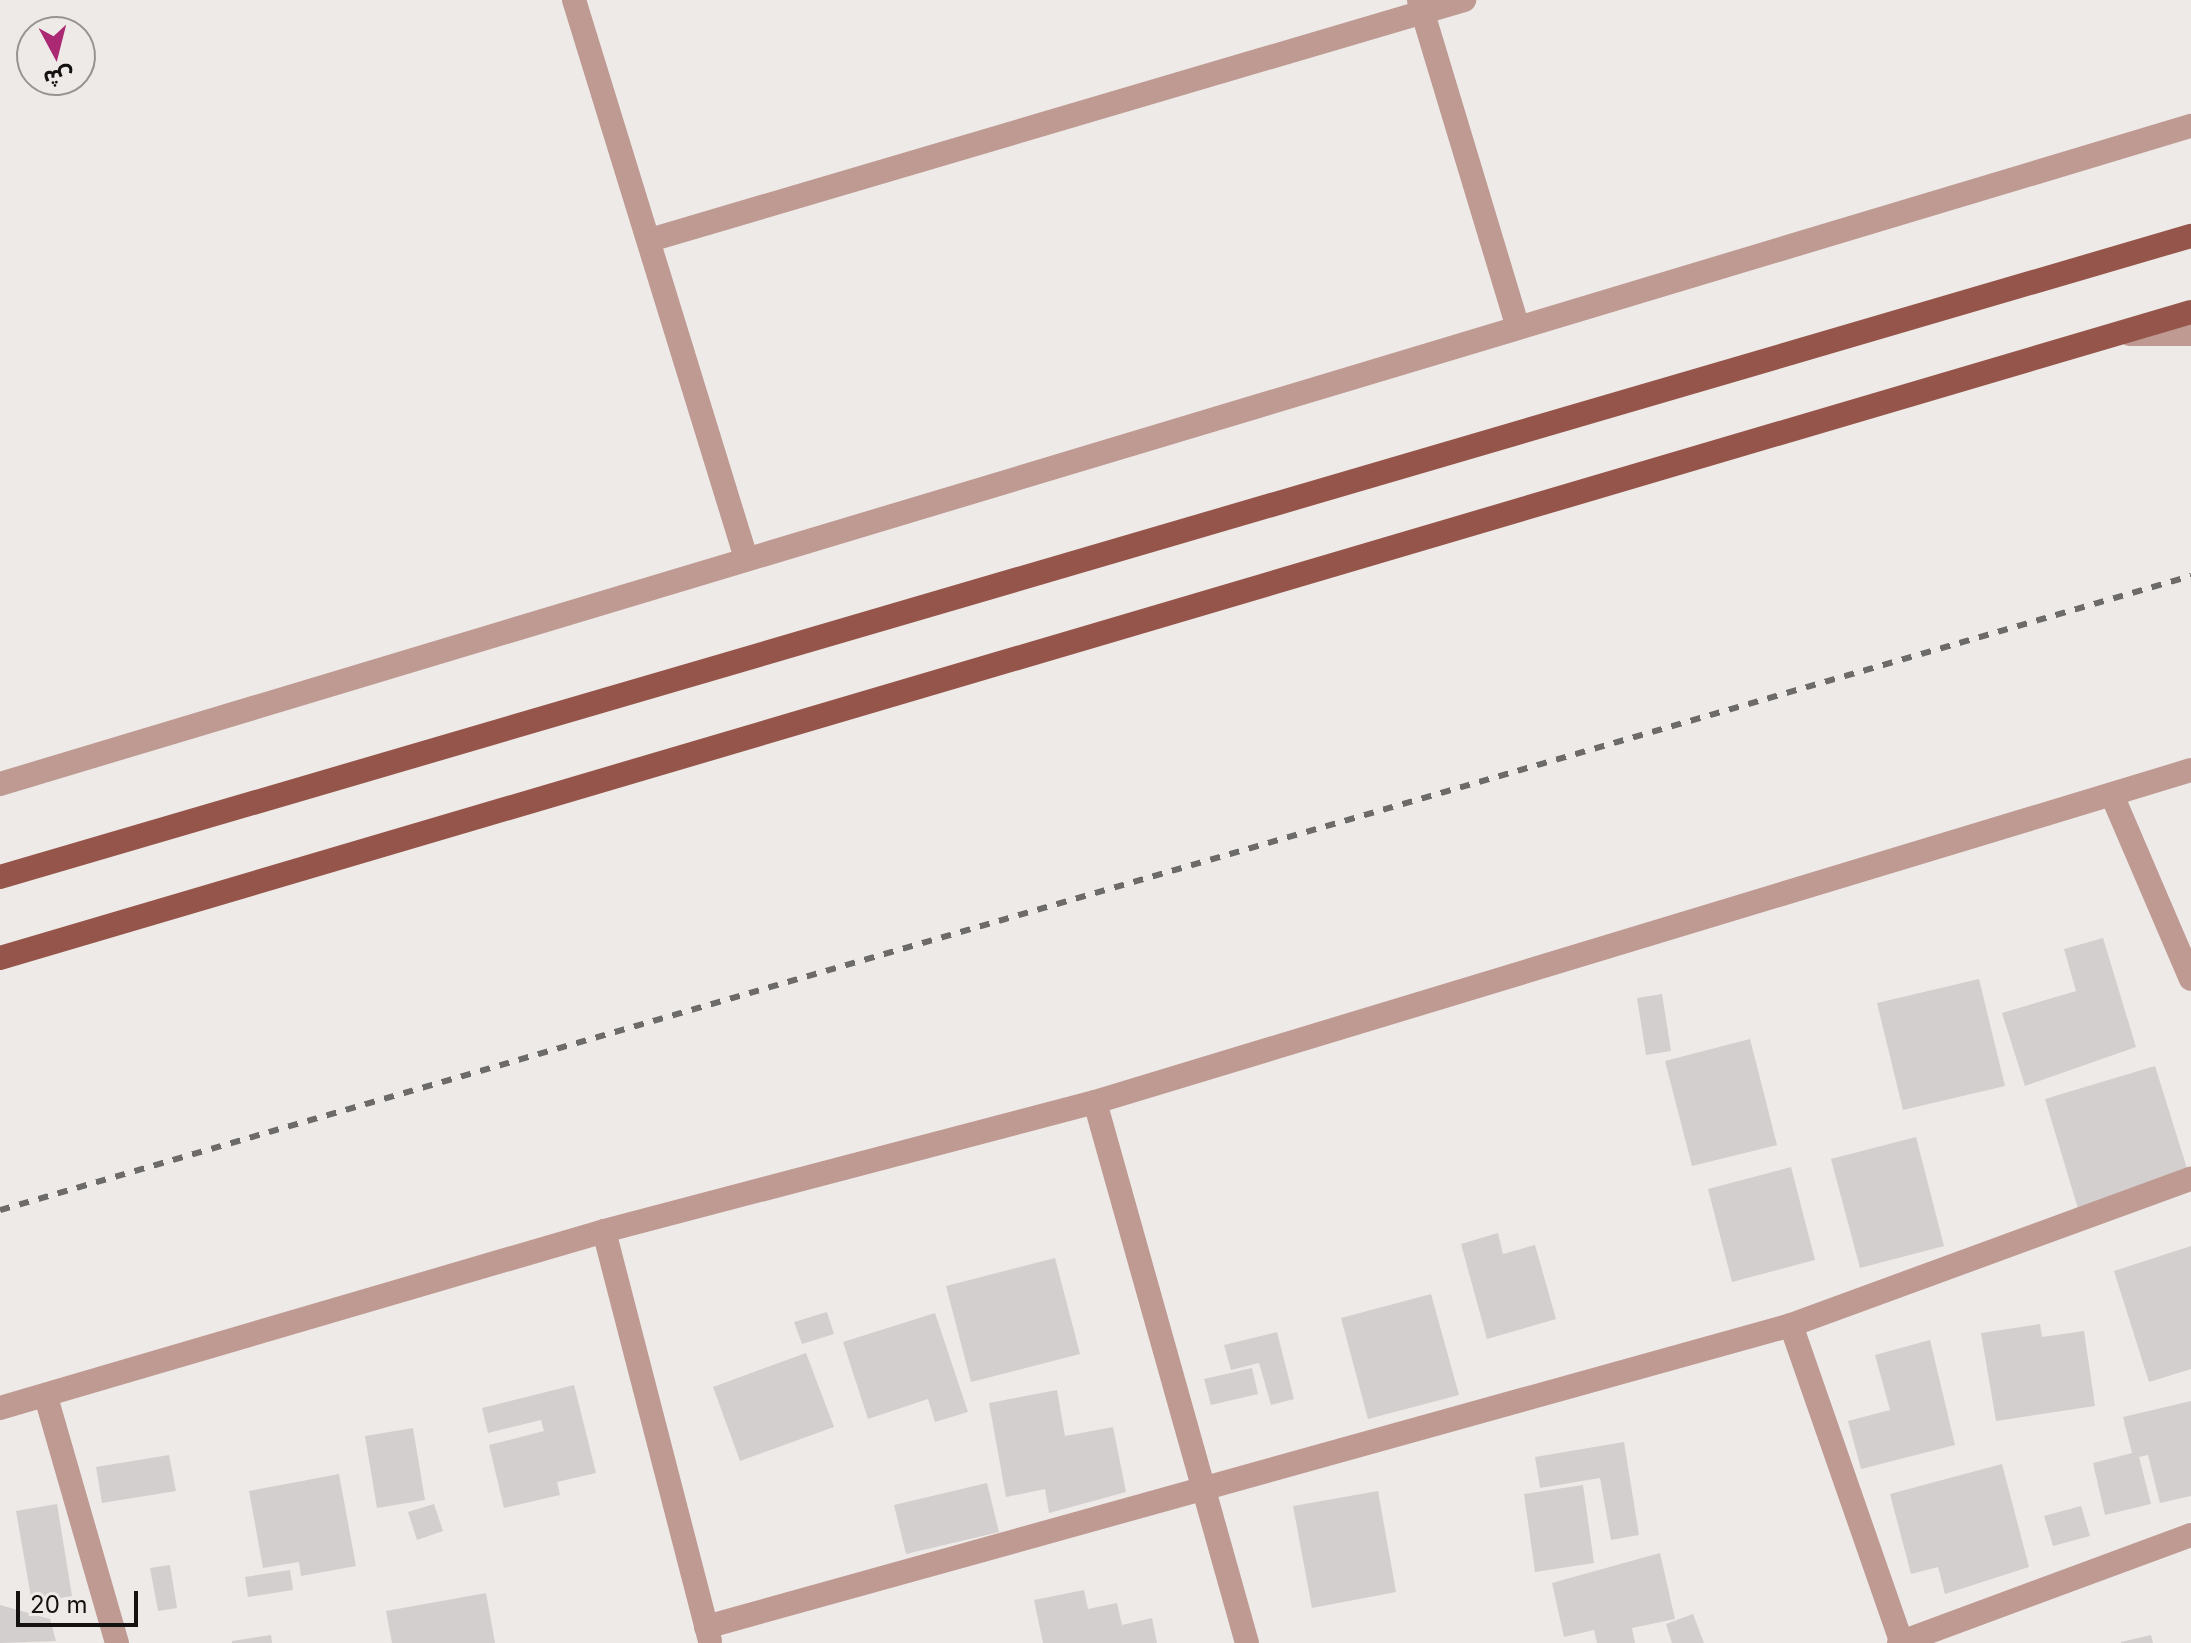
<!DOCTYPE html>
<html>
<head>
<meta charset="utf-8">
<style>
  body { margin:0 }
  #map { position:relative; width:2191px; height:1643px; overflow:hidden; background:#eeeae8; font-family:Inter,"Noto Sans Arabic",sans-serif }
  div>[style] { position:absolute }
  .building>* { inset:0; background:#d3cfce }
  .minor>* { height:24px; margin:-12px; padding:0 12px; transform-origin:12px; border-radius:12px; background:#bf9a93 }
  .major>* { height:24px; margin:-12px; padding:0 12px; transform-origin:12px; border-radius:12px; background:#95554a }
  .rail>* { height:6px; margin-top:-3px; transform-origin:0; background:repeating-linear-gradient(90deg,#6d6b69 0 10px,transparent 0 20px) }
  span { translate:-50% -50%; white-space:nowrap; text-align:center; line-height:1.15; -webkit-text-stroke:8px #eeeae8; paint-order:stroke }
  .north { position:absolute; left:16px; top:16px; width:80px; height:80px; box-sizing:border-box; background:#eeeae8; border:2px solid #969492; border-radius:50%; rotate:173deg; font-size:22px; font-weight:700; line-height:32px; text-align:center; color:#131211 }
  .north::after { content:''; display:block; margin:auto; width:28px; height:36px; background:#ab2873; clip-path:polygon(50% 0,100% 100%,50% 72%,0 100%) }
  .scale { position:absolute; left:16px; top:1591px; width:122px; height:36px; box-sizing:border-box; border:4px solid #131211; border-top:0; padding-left:10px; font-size:24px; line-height:28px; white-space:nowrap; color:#131211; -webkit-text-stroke:6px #eeeae8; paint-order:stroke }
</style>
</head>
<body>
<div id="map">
  <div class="building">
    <div style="clip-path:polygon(2103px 938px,2136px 1047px,2025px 1086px,2002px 1013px,2076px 991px,2064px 949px)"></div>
    <div style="clip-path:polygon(1979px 979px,2005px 1086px,1903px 1110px,1877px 1003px)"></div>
    <div style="clip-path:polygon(1662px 994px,1671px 1051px,1646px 1055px,1637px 998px)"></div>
    <div style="clip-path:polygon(1750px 1039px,1777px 1145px,1692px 1166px,1665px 1061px)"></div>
    <div style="clip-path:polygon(2155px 1066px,2190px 1178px,2079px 1212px,2045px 1099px)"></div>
    <div style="clip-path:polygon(1916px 1137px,1944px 1246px,1860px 1268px,1831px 1159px)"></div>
    <div style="clip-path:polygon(1791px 1167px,1815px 1260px,1732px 1282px,1708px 1189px)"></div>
    <div style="clip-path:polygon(1498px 1233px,1503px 1254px,1535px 1245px,1556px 1319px,1487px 1339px,1461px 1244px)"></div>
    <div style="clip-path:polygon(2191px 1246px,2191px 1369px,2149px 1382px,2114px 1271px)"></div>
    <div style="clip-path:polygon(1055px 1258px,1080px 1354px,971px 1382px,946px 1286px)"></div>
    <div style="clip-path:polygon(1431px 1294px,1459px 1395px,1368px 1419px,1341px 1318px)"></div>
    <div style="clip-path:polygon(827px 1312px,834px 1334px,802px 1344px,794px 1322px)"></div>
    <div style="clip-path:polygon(935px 1313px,968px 1412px,935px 1422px,928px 1399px,868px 1419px,843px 1342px)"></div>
    <div style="clip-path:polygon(2040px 1324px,2042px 1337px,2084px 1331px,2095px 1406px,1996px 1421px,1981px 1333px)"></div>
    <div style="clip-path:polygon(1277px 1332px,1294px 1399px,1271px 1405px,1259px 1363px,1231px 1370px,1224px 1345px)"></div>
    <div style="clip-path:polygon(1930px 1340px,1955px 1445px,1861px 1469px,1848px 1421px,1890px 1410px,1875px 1355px)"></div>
    <div style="clip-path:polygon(806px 1353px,834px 1427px,740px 1461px,713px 1387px)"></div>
    <div style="clip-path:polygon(1252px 1368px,1258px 1394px,1211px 1405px,1204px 1379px)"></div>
    <div style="clip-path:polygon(574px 1385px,596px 1473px,557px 1482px,560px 1495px,504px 1508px,489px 1445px,544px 1431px,541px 1420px,488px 1433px,482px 1408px)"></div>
    <div style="clip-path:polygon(1057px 1390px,1065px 1436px,1113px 1427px,1126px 1492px,1049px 1513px,1045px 1489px,1006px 1497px,989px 1403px)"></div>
    <div style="clip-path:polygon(2191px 1401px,2191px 1496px,2160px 1503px,2148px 1455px,2139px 1457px,2151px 1504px,2105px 1515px,2093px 1463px,2132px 1453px,2123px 1417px)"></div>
    <div style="clip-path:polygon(413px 1428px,425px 1500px,377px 1508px,365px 1436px)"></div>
    <div style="clip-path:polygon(1624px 1442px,1639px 1535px,1611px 1540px,1600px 1478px,1540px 1488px,1535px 1457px)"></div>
    <div style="clip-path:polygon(169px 1455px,176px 1491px,102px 1503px,96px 1467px)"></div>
    <div style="clip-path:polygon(2002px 1464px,2029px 1567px,1945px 1594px,1938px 1567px,1911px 1574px,1890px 1494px)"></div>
    <div style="clip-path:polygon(339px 1474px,356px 1566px,301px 1576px,299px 1562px,263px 1568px,249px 1491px)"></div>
    <div style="clip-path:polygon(987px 1483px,999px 1532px,906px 1554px,894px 1505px)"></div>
    <div style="clip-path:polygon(1583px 1485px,1594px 1563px,1535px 1572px,1524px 1494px)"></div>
    <div style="clip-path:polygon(1378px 1491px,1396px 1592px,1312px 1608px,1293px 1506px)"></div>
    <div style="clip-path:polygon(57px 1504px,72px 1596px,32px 1603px,16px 1511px)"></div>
    <div style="clip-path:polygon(434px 1504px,443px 1531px,417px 1540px,408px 1512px)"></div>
    <div style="clip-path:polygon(2081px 1506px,2090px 1536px,2053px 1546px,2044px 1516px)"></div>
    <div style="clip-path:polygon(1660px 1553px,1675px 1619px,1632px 1628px,1635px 1643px,1597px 1643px,1594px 1630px,1564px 1637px,1552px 1583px)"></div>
    <div style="clip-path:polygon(170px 1565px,177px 1608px,158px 1611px,150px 1568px)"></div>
    <div style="clip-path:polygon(290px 1570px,293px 1590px,248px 1597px,245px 1577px)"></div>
    <div style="clip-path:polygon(1084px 1590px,1088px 1609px,1117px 1603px,1122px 1625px,1152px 1618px,1157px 1643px,1043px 1643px,1034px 1600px)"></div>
    <div style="clip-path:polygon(486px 1593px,495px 1643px,392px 1643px,386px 1611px)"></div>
    <div style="clip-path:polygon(0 1605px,50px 1619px,56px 1641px,0 1643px)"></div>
    <div style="clip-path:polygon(1693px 1614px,1704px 1643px,1672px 1643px,1666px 1624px)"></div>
    <div style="clip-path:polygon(271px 1635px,272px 1643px,232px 1643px,232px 1641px)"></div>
    <div style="clip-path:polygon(2151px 1635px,2153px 1643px,2121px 1643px,2121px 1642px)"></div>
  </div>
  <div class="minor">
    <div style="left:574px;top:0;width:584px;rotate:72.87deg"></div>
    <div style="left:1419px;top:0;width:338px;rotate:73.2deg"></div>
    <div style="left:650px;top:240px;width:849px;rotate:-16.43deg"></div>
    <div style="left:2130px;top:334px;width:61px"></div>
    <div style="left:0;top:784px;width:2288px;rotate:-16.72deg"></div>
    <div style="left:2112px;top:795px;width:200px;rotate:66.8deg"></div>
    <div style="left:1095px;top:1102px;width:562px;rotate:74.31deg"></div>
    <div style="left:604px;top:1231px;width:423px;rotate:75.5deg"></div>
    <div style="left:1791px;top:1325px;width:337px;rotate:70.8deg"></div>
    <div style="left:46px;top:1397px;width:256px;rotate:73.9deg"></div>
    <div style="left:0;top:1408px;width:629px;rotate:-16.33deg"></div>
    <div style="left:604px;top:1231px;width:508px;rotate:-14.72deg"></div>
    <div style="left:1095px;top:1102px;width:1145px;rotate:-16.85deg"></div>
    <div style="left:706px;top:1627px;width:1126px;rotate:-15.55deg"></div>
    <div style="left:1791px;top:1325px;width:426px;rotate:-20.1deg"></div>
    <div style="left:1899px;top:1643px;width:311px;rotate:-20.3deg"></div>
  </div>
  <div class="major">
    <div style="left:0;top:877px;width:2283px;rotate:-16.31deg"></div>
    <div style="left:0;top:958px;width:2284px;rotate:-16.43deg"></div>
  </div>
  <div class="rail">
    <div style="left:0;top:1210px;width:2281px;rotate:-16.14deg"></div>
  </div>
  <div class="north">ش</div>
  <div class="scale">20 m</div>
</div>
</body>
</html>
